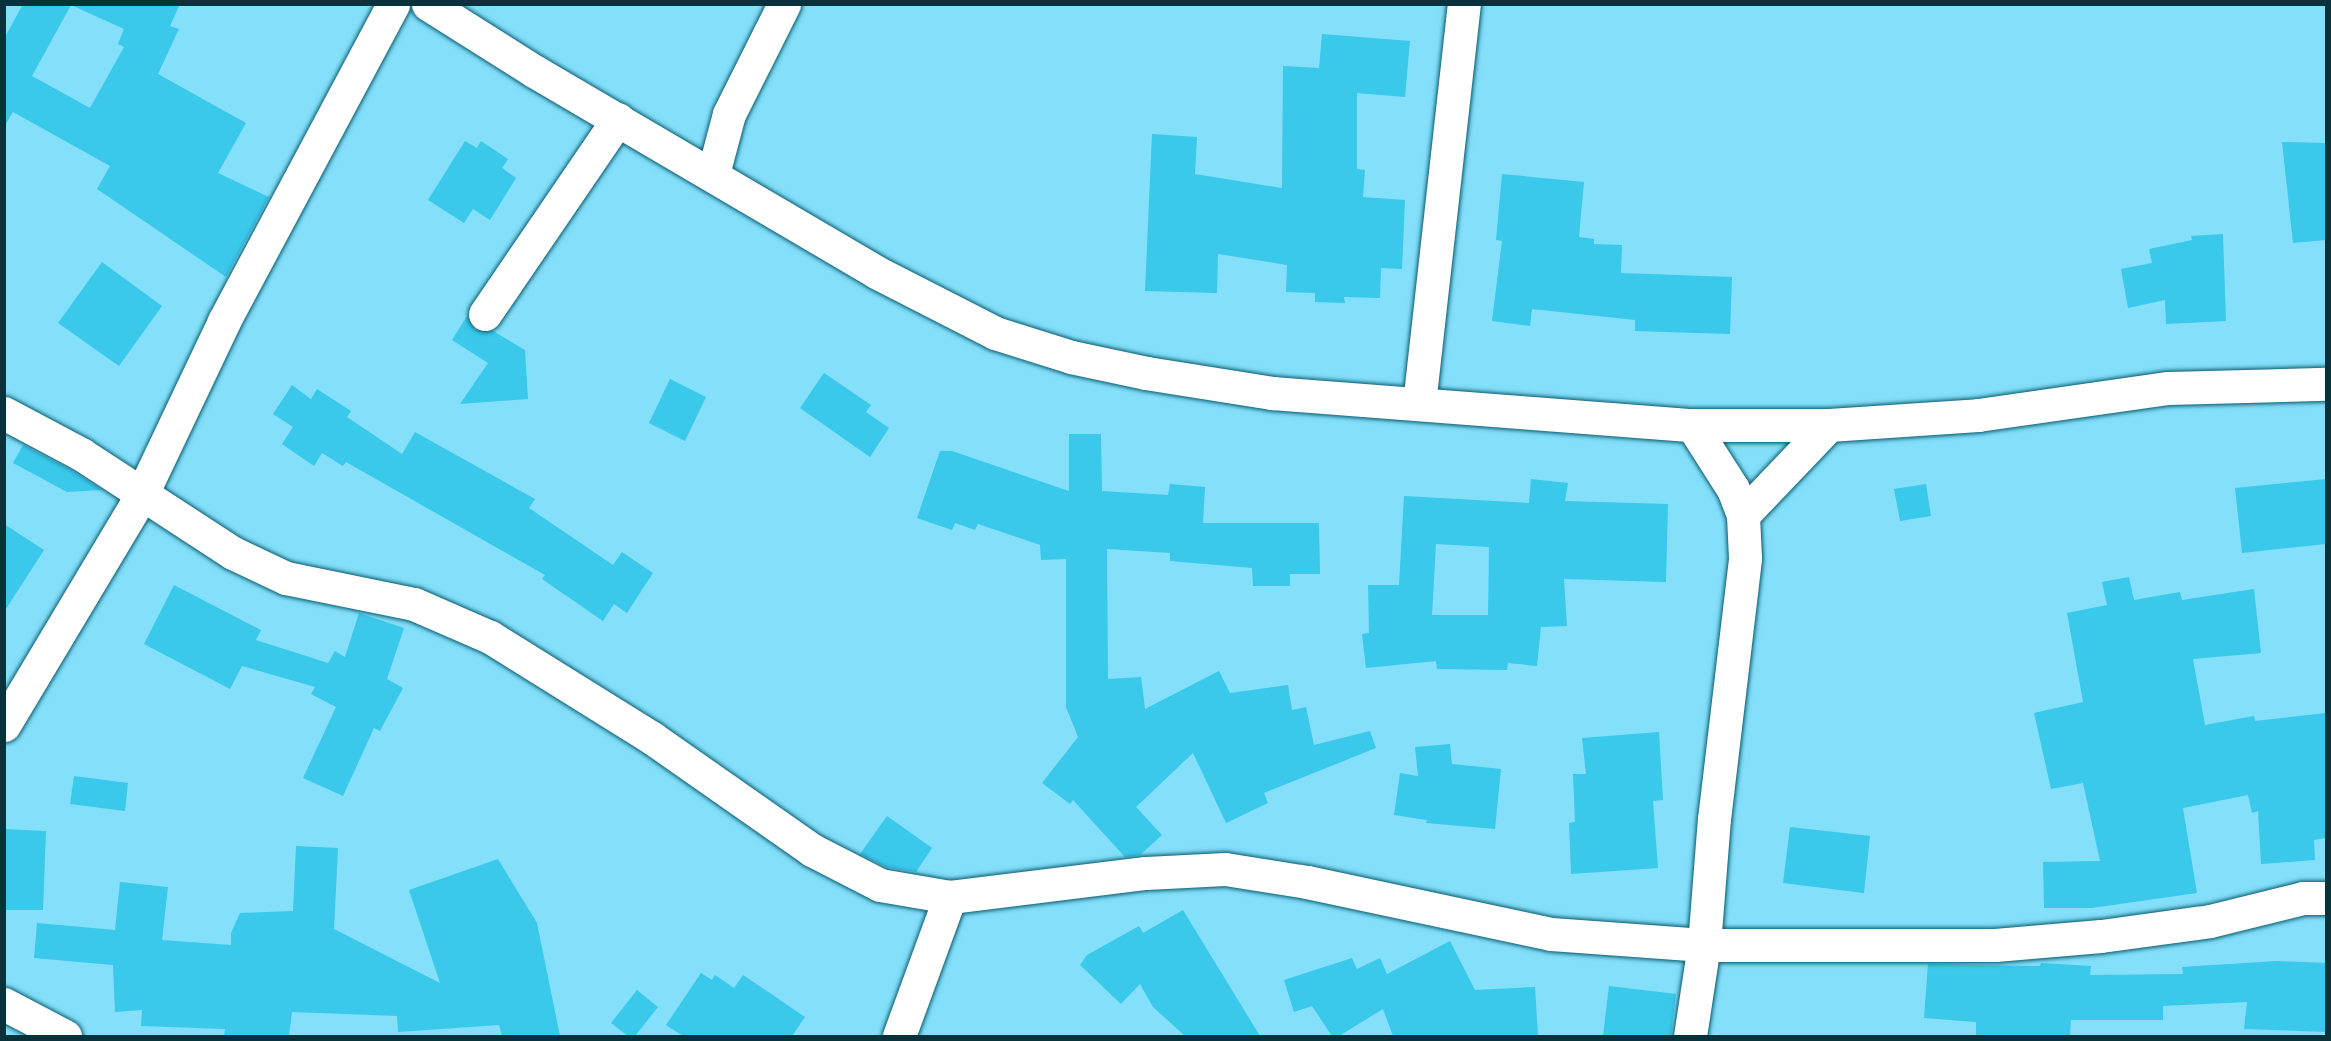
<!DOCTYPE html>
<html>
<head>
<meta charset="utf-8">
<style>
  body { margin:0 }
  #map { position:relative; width:2331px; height:1041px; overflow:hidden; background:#83dffa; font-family:Bitter,serif }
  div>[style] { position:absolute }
  .building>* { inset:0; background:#3ac8eb }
  .roads { filter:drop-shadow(0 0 2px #085b6e) drop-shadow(0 0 2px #085b6e) }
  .minor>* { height:33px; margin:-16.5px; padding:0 16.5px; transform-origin:16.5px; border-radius:16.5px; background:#fff }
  span { translate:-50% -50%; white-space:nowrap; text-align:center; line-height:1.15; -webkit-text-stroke:4.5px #a3eaff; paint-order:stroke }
  .frame { position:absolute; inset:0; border:6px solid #07323c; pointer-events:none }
</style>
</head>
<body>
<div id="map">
  <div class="building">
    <div style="clip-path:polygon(evenodd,23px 4px,180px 4px,170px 26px,179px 29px,158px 74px,246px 123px,218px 173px,269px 197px,226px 277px,97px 189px,110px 166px,13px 112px,4px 127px,4px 39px,23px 4px,71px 5px,124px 29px,118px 44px,124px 47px,90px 108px,32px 76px,71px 5px)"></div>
    <div style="clip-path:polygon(1322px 34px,1410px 41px,1405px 97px,1357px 93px,1357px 169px,1365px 170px,1363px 197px,1405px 200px,1402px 269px,1381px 268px,1380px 298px,1344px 297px,1345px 303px,1315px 302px,1315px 293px,1286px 292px,1287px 265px,1218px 254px,1217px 293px,1145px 291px,1152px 134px,1197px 137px,1195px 174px,1282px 188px,1283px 66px,1319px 68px)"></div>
    <div style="clip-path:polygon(465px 141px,477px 148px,481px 141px,508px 159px,502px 168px,516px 178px,490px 220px,473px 209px,464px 223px,428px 200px)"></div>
    <div style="clip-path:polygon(2282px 142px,2326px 143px,2326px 240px,2293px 243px)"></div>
    <div style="clip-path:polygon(1502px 174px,1584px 182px,1579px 237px,1594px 239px,1594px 244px,1622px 245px,1621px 273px,1732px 277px,1730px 334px,1635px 331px,1635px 320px,1532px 309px,1530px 326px,1492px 321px,1502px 241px,1496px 240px)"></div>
    <div style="clip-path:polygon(2223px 234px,2226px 321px,2166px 324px,2165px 300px,2128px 308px,2121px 269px,2152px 263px,2149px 249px,2192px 240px,2191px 236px)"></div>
    <div style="clip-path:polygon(102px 262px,162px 306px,119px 366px,58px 323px)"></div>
    <div style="clip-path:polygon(467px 316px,475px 330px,493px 331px,525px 350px,528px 399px,460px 404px,488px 363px,452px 340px)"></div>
    <div style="clip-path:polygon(824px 373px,871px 405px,866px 412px,889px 428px,870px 457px,800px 408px)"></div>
    <div style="clip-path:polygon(670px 379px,706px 397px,685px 441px,649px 423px)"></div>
    <div style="clip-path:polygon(292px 385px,311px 399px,317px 389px,351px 411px,347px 417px,402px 454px,415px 432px,535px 499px,529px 508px,613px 565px,622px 552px,653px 573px,627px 613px,614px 604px,603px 621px,542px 579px,545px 575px,346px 462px,343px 466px,322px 453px,314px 466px,282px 444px,293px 427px,273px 414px)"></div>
    <div style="clip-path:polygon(1069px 434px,1101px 434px,1102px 491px,1168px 495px,1170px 484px,1205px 487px,1203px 523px,1319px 523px,1320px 574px,1290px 574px,1290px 586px,1253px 586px,1252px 568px,1170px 561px,1170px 553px,1107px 549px,1108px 679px,1141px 677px,1145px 709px,1219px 671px,1230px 693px,1288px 685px,1292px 710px,1306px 707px,1314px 745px,1370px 731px,1376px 748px,1264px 793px,1268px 803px,1226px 823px,1193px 753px,1136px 807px,1162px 835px,1140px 855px,1125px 857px,1073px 800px,1070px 804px,1042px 783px,1078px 737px,1066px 707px,1066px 559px,1041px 560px,1040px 545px,978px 524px,975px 530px,955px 523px,952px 530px,917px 518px,940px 451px,952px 451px,1069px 491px)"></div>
    <div style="clip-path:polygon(23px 445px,71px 470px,102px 490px,67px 492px,13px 463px)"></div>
    <div style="clip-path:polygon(evenodd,1531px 479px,1568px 483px,1565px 501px,1668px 504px,1666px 582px,1564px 579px,1567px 626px,1541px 627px,1537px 666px,1508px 663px,1507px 670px,1437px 669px,1436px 661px,1366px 668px,1362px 634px,1369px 633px,1368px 585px,1399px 585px,1404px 496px,1529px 503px,1531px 479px,1436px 544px,1489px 547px,1488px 615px,1432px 615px,1436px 544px)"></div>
    <div style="clip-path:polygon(2326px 479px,2326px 544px,2242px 553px,2235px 488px)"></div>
    <div style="clip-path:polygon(1926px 484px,1931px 516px,1900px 521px,1894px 489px)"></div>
    <div style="clip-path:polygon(4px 524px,44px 550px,4px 612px)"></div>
    <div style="clip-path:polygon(2129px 577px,2134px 600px,2180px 592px,2182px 600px,2254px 589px,2261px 653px,2193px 659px,2205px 725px,2254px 716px,2255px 721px,2326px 713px,2326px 838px,2314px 840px,2315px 860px,2261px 864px,2258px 811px,2252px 813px,2248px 795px,2183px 808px,2197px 893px,2092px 908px,2044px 908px,2043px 862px,2100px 861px,2083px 783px,2051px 789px,2034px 713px,2083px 702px,2067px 613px,2107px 605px,2102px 582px)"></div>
    <div style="clip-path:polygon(174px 585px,261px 630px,256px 640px,328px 663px,335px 651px,345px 657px,359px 613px,404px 628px,387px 679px,403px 688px,380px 731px,374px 728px,343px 796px,303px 778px,336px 707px,311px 694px,315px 687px,242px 666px,230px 689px,144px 644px)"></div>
    <div style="clip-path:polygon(1659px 732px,1663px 800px,1653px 801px,1658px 868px,1571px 874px,1569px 823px,1575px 822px,1573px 774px,1586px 774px,1582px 738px)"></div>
    <div style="clip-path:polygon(1450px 744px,1452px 764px,1501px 769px,1495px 829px,1426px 823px,1427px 820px,1394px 815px,1400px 773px,1418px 776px,1415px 747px)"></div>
    <div style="clip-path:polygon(74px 776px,128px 783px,125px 811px,70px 804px)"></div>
    <div style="clip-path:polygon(887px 816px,932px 848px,916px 872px,886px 867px,860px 854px)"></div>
    <div style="clip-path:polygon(1790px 827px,1870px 836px,1864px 893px,1783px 883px)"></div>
    <div style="clip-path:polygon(4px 829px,46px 831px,43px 910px,4px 910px)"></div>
    <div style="clip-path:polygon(296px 846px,338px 848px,334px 929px,440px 983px,409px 890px,498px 859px,537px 923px,560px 1036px,502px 1036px,499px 1025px,398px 1032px,397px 1016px,292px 1012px,289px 1036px,224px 1036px,225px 1029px,141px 1026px,142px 1010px,115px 1012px,113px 965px,34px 958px,37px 923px,115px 930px,120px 882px,168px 887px,162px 940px,231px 945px,231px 933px,240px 913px,293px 911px)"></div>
    <div style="clip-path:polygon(1183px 910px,1260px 1036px,1185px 1036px,1153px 1007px,1140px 984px,1121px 1004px,1080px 965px,1087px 955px,1139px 926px,1143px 933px)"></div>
    <div style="clip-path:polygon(1450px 941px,1475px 990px,1535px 987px,1538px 1036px,1393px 1036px,1383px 1009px,1339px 1036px,1332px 1036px,1312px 1006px,1294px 1012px,1284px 980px,1352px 958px,1357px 969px,1380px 958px,1387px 974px)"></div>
    <div style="clip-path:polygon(2277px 961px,2326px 963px,2326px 1032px,2244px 1029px,2247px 1002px,2163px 1006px,2163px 1020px,2071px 1020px,2070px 1036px,1976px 1036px,1976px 1022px,1924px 1018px,1928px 964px,2040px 966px,2041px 963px,2091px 966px,2090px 975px,2183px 974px,2182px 967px)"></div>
    <div style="clip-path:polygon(701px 973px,712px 980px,715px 975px,734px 988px,743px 975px,805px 1017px,792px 1036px,683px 1036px,666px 1025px)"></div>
    <div style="clip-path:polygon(1609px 986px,1676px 994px,1671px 1036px,1603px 1036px)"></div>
    <div style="clip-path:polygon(637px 990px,658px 1007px,635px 1036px,628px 1036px,611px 1023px)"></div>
  </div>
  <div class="roads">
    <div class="minor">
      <div style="left:428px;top:4px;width:125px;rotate:32.3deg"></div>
      <div style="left:534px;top:71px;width:397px;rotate:30.4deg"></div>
      <div style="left:876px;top:272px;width:134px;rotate:27.1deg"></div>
      <div style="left:995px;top:333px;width:80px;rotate:17.5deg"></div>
      <div style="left:1071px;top:357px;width:77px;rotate:12deg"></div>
      <div style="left:1146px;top:373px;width:128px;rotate:9deg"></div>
      <div style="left:1272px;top:393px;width:421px;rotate:4.4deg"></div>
      <div style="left:1692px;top:425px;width:137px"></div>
      <div style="left:1829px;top:425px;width:149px;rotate:-3.8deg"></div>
      <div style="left:1978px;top:415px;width:192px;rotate:-8.1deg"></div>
      <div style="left:2168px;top:388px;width:158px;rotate:-1.5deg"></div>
      <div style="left:713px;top:174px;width:62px;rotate:-75.1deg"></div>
      <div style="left:729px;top:114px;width:123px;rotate:-63.4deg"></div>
      <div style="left:485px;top:314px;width:236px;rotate:-55.7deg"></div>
      <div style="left:1419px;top:404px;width:403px;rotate:-83.6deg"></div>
      <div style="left:4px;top:413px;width:87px;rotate:28deg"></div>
      <div style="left:81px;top:454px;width:181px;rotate:33.1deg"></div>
      <div style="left:233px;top:553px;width:59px;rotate:25.3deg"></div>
      <div style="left:286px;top:578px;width:131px;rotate:11.5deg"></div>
      <div style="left:414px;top:604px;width:83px;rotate:23.5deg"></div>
      <div style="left:490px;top:637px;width:191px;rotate:31.9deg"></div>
      <div style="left:652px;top:738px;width:195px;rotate:35deg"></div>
      <div style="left:812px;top:850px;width:76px;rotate:27.2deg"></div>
      <div style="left:880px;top:885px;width:71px;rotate:9.7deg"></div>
      <div style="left:950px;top:897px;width:197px;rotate:-7deg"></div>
      <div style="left:1146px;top:873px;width:79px;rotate:-2.9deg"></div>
      <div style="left:1225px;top:869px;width:83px;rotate:9deg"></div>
      <div style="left:1307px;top:882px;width:249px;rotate:12deg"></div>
      <div style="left:1551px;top:934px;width:153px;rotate:4.1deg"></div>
      <div style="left:1704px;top:945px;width:291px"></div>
      <div style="left:1995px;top:945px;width:106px;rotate:-4.9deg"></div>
      <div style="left:2101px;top:936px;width:110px;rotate:-7.8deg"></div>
      <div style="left:2210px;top:921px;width:96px;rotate:-13.9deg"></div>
      <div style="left:2303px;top:898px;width:23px"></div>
      <div style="left:1743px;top:515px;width:124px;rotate:-46.3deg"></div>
      <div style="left:4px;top:725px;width:269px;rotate:-59.1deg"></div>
      <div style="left:142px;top:494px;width:191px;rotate:-64.6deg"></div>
      <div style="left:224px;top:321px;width:359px;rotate:-61.9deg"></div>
      <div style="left:4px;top:1004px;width:69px;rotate:27.7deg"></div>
      <div style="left:899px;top:1036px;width:148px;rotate:-69.9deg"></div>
      <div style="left:1690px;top:1036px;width:92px;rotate:-81.3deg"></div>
      <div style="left:1704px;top:945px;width:126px;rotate:-85.5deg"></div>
      <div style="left:1714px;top:819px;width:263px;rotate:-83.2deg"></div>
      <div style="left:1745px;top:558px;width:43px;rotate:-92.7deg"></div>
      <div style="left:1743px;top:515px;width:28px;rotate:-111deg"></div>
      <div style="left:1733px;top:489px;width:76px;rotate:-122.6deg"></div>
    </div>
  </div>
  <div class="frame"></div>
</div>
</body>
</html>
